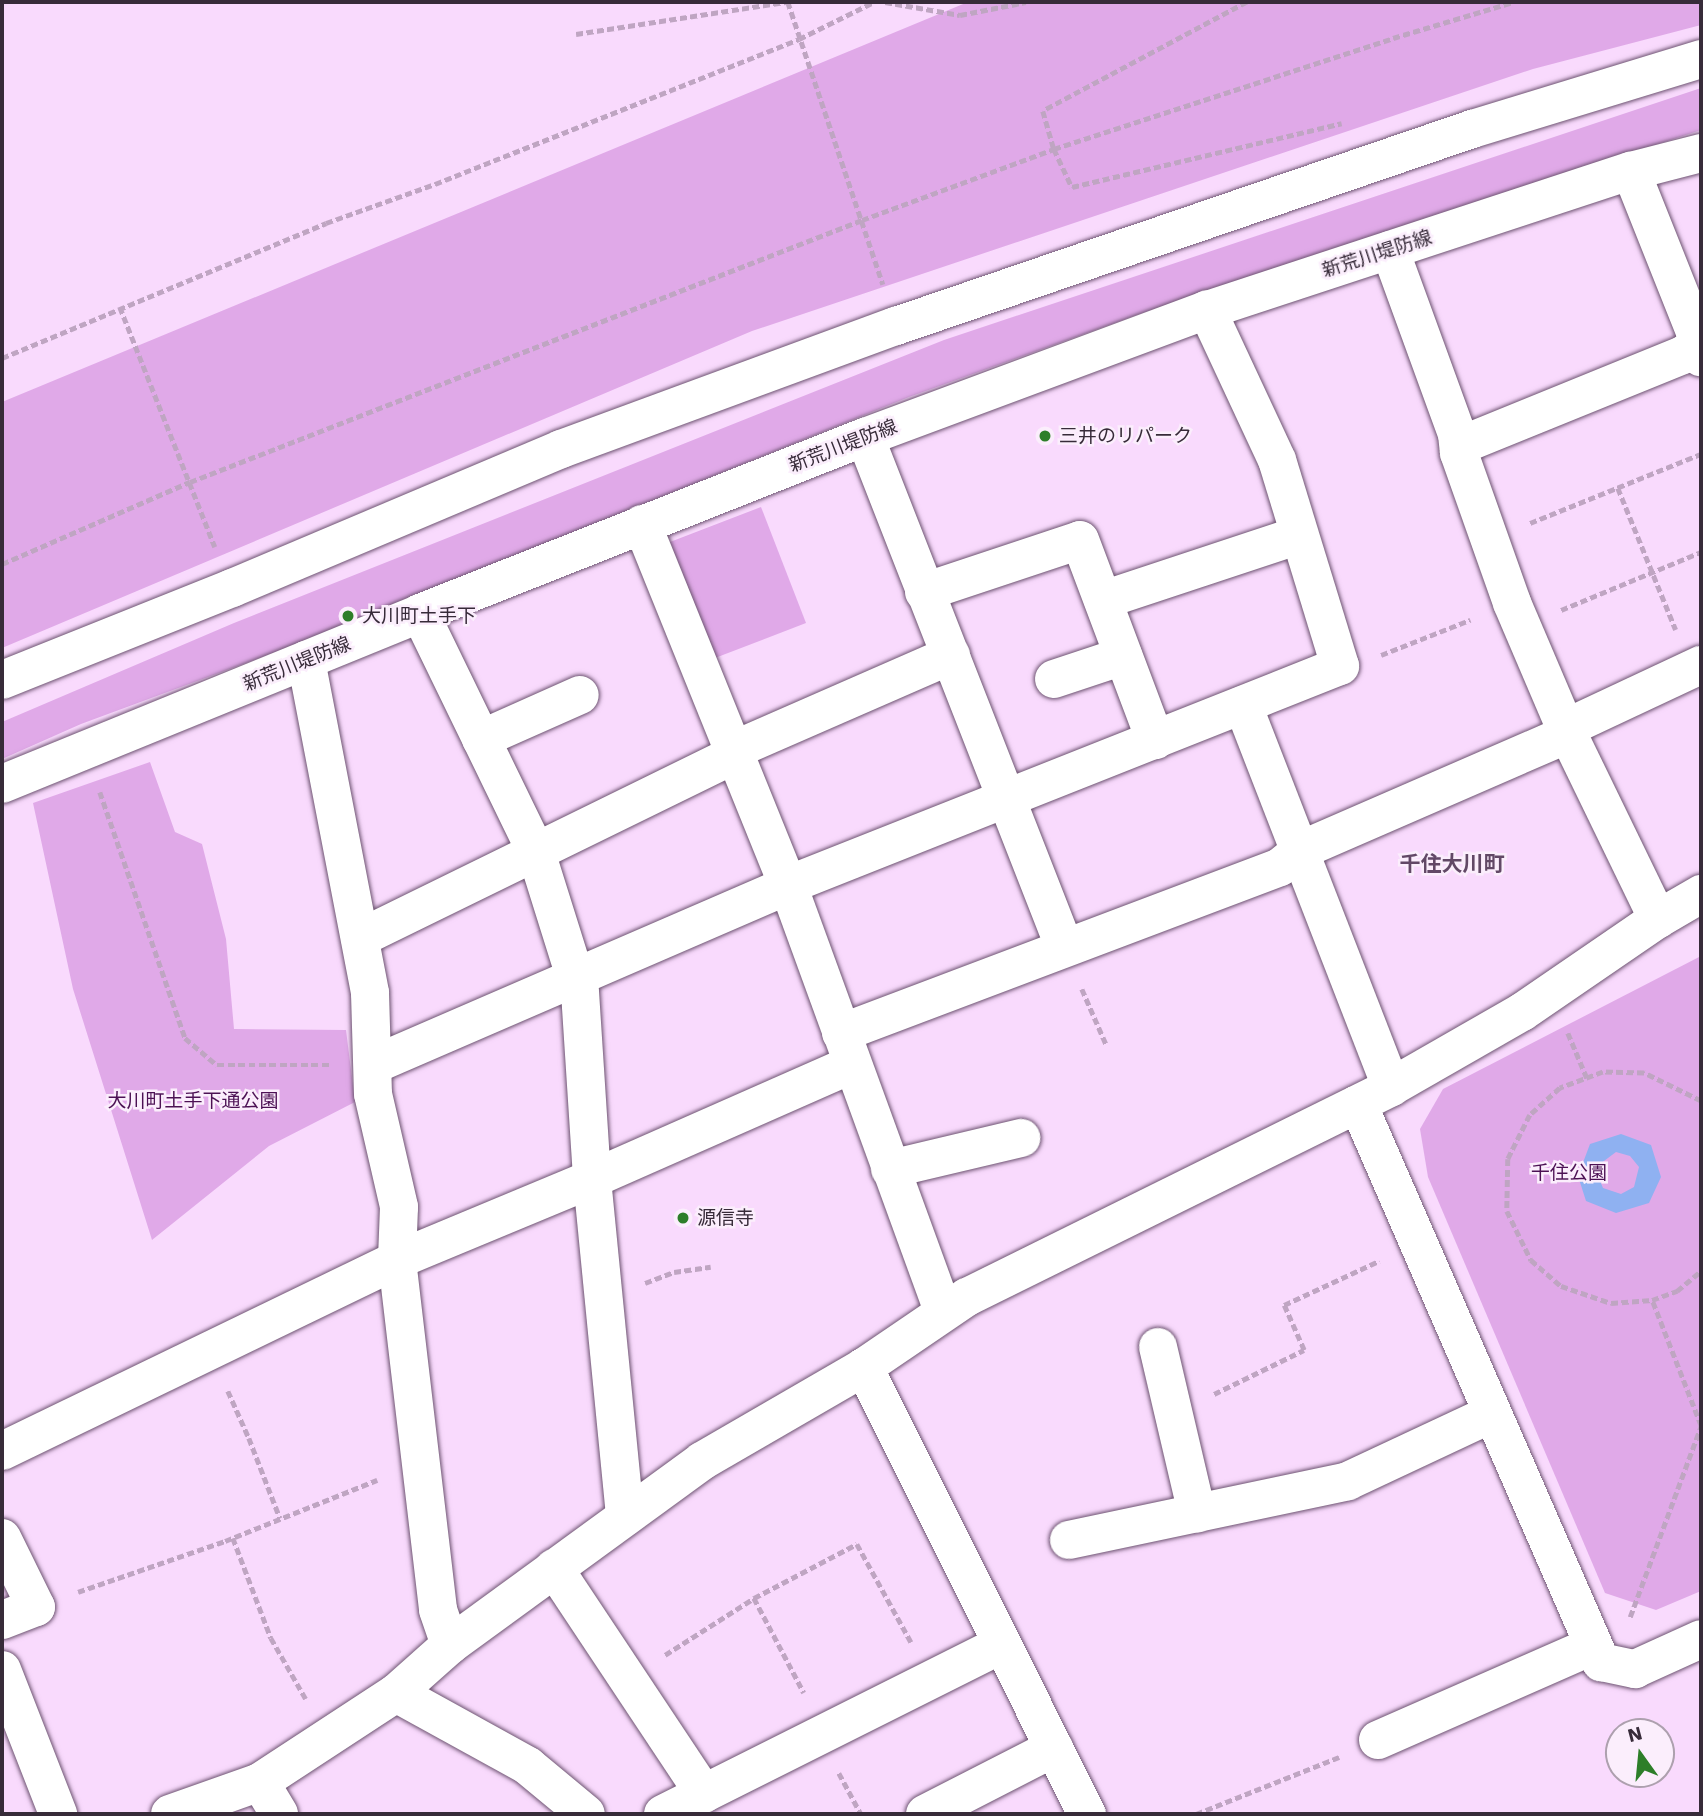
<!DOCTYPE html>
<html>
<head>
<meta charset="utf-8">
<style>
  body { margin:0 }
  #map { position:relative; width:1703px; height:1816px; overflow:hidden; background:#f9dafd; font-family:"Work Sans","Noto Sans JP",sans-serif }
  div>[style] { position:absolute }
  .green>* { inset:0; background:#e0a9e8 }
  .water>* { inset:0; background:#8fb1f1 }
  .path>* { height:4.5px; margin-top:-2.25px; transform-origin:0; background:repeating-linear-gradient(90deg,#bfa5c2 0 7px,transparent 0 10.5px) }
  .roads { filter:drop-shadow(0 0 2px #6d5371) drop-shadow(0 0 2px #6d5371) }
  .minor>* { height:38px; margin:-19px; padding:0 19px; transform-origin:19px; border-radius:19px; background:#fff }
  .major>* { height:38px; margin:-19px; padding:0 19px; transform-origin:19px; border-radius:19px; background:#fff }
  .dots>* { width:19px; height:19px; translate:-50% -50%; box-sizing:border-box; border:4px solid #fbeefc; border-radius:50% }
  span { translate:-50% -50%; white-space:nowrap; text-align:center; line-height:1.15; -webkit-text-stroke:5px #fbeefc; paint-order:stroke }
  .street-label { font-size:19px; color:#372b39 }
  .poi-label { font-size:19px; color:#372b39 }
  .left { translate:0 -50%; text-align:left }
  .park-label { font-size:19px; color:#4c1154 }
  .neighbourhood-label { font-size:21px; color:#624866; font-weight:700 }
  .frame { position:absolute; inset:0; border:4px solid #372b39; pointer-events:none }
  .north { position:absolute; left:1605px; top:1718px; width:70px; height:70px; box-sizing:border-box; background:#fbeefc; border:2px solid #ada0ae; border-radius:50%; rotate:345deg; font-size:19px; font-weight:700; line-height:28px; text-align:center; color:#372b39 }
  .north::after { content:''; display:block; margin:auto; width:24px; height:32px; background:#2d7e29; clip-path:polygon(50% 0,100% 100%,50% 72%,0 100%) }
</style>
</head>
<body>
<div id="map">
  <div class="green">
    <div style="clip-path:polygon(968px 2px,1701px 2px,1701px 25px,1533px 69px,752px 331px,2px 648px,2px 402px)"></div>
    <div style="clip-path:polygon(1701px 88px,1701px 130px,1145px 312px,909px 397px,281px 650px,81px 724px,2px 759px,2px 722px,234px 623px,944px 340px)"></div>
    <div style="clip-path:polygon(761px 507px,806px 623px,715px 658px,670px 542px)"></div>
    <div style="clip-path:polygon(150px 762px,175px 832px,202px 844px,226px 939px,234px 1029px,346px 1030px,355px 1102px,269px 1146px,152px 1240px,73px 989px,33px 803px)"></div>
    <div style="clip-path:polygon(1701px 956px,1701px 1591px,1656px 1610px,1605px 1593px,1428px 1177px,1420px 1129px,1443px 1089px)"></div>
  </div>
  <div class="water">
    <div style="clip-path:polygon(evenodd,1621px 1134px,1651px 1145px,1661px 1177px,1649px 1203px,1616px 1213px,1586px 1201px,1578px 1176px,1590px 1144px,1621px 1134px,1616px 1152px,1630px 1156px,1639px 1167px,1634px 1187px,1621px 1194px,1603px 1188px,1598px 1176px,1600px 1164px,1616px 1152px)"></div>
  </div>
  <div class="path">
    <div style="left:788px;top:2px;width:298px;rotate:71.4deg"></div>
    <div style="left:885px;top:2px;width:76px;rotate:9.8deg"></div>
    <div style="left:960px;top:15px;width:67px;rotate:-11.1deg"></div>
    <div style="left:1247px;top:2px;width:231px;rotate:151.9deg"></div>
    <div style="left:1043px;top:111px;width:40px;rotate:74deg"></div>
    <div style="left:1054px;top:149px;width:42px;rotate:64.7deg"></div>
    <div style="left:1072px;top:187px;width:277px;rotate:-13.3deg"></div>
    <div style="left:576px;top:34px;width:212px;rotate:-8.7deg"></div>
    <div style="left:120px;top:307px;width:258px;rotate:68.4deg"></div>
    <div style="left:2px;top:358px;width:351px;rotate:-22.6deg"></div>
    <div style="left:326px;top:223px;width:116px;rotate:-19.7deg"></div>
    <div style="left:435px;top:184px;width:392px;rotate:-21.7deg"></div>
    <div style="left:799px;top:39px;width:84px;rotate:-26.3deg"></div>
    <div style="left:1618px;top:488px;width:153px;rotate:67.8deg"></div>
    <div style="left:1530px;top:523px;width:184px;rotate:-22deg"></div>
    <div style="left:2px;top:564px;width:205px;rotate:-23.6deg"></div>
    <div style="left:190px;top:482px;width:721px;rotate:-21.3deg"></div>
    <div style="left:862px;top:220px;width:205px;rotate:-20.3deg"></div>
    <div style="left:1054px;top:149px;width:357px;rotate:-18.1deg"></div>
    <div style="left:1393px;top:38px;width:125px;rotate:-16.7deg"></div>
    <div style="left:1561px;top:610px;width:152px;rotate:-22.5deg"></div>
    <div style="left:1381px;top:655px;width:96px;rotate:-21.5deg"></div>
    <div style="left:100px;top:792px;width:260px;rotate:70.9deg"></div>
    <div style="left:185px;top:1038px;width:42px;rotate:40.2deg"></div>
    <div style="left:217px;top:1065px;width:113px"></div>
    <div style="left:1082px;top:989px;width:60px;rotate:66.4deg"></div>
    <div style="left:1568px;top:1033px;width:49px;rotate:67.1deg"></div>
    <div style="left:1701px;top:1101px;width:64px;rotate:-153.8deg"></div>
    <div style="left:1644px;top:1073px;width:41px;rotate:-178.6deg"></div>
    <div style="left:1603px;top:1072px;width:46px;rotate:159.6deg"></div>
    <div style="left:1560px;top:1088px;width:40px;rotate:138deg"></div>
    <div style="left:1530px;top:1115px;width:49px;rotate:116.6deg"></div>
    <div style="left:1508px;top:1159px;width:52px;rotate:91.1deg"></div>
    <div style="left:1507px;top:1211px;width:55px;rotate:63.9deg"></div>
    <div style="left:1531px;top:1260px;width:40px;rotate:41deg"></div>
    <div style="left:1561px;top:1286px;width:53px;rotate:18.8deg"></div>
    <div style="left:1611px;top:1303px;width:41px;rotate:-4.2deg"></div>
    <div style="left:1652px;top:1300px;width:27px;rotate:-20deg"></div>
    <div style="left:1677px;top:1291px;width:31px;rotate:-40deg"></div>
    <div style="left:645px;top:1283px;width:31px;rotate:-21deg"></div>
    <div style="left:674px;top:1272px;width:37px;rotate:-8deg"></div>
    <div style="left:228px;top:1391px;width:51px;rotate:65.9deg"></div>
    <div style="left:249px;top:1438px;width:86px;rotate:68.8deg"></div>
    <div style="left:1214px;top:1394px;width:100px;rotate:-26.1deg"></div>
    <div style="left:1304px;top:1350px;width:49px;rotate:-114deg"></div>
    <div style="left:1284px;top:1305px;width:105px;rotate:-24.9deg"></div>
    <div style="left:233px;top:1538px;width:107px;rotate:69.2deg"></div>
    <div style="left:271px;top:1638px;width:70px;rotate:60.2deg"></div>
    <div style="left:78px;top:1592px;width:156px;rotate:-19.1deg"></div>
    <div style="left:225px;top:1541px;width:164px;rotate:-21.9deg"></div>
    <div style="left:754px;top:1598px;width:107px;rotate:62.2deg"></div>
    <div style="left:1630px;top:1617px;width:204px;rotate:-69.6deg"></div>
    <div style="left:1701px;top:1426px;width:135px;rotate:-111.3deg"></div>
    <div style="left:665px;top:1655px;width:106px;rotate:-32.6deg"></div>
    <div style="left:754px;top:1598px;width:116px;rotate:-27.7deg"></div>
    <div style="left:857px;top:1544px;width:112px;rotate:61.1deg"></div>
    <div style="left:839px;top:1773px;width:47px;rotate:61.8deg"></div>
    <div style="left:1196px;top:1814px;width:154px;rotate:-21.7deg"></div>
  </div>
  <div class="roads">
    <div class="minor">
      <div style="left:1631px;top:171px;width:173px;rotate:68.3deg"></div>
      <div style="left:1695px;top:332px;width:26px;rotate:77deg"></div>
      <div style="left:1390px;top:250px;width:196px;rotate:70deg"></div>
      <div style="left:1457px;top:434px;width:19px;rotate:84deg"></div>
      <div style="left:1459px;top:453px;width:159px;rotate:70.5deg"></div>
      <div style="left:1512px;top:603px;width:142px;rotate:66.9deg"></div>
      <div style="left:1568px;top:734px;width:206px;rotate:64.1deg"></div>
      <div style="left:865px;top:437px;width:547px;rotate:68.65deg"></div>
      <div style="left:1459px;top:446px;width:242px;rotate:-22.1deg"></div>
      <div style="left:1683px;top:355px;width:22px;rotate:-34deg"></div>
      <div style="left:642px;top:524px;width:389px;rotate:68deg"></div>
      <div style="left:788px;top:885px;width:454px;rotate:70deg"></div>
      <div style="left:924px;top:592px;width:164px;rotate:-18.4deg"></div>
      <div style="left:1080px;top:540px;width:214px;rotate:69.4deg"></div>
      <div style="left:1103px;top:600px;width:206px;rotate:-18.3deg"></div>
      <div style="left:420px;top:613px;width:266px;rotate:64.1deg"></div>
      <div style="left:536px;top:852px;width:147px;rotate:72.6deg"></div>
      <div style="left:580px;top:992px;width:187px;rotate:86.3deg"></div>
      <div style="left:592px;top:1179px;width:339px;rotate:84.4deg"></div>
      <div style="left:306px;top:660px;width:339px;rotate:79.1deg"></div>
      <div style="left:370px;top:993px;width:101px;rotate:88.3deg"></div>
      <div style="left:373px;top:1094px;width:116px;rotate:77deg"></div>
      <div style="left:399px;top:1207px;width:53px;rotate:92.2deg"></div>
      <div style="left:397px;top:1260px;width:352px;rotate:83.3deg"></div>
      <div style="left:438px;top:1610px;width:37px;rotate:71deg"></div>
      <div style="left:1054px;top:679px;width:73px;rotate:-18.4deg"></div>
      <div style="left:1243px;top:705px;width:410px;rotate:68.8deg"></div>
      <div style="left:481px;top:739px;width:108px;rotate:-24deg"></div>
      <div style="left:360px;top:938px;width:418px;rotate:-26.1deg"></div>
      <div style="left:735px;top:754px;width:11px;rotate:-45deg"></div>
      <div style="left:743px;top:746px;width:227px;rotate:-23.6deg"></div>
      <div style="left:841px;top:1033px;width:469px;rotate:-20.7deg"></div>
      <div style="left:1280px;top:867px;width:27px;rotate:-39deg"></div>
      <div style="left:1301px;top:850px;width:291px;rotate:-23.5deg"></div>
      <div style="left:1568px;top:734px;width:14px;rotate:-51deg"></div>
      <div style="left:1577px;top:723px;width:137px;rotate:-25.1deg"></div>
      <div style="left:373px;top:1065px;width:452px;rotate:-23.4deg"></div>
      <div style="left:788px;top:885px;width:594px;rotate:-21.64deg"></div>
      <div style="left:1340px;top:666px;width:215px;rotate:-107deg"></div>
      <div style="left:1277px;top:460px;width:166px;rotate:-115deg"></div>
      <div style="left:1358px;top:1104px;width:609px;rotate:66.47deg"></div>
      <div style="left:1601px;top:1662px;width:35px;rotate:12deg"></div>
      <div style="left:1635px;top:1669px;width:72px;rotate:-24.4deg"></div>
      <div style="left:890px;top:1169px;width:135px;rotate:-13.3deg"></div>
      <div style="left:1158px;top:1347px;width:171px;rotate:76.8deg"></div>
      <div style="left:864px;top:1367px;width:500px;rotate:63.5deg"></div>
      <div style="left:2px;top:1451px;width:439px;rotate:-25.8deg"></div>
      <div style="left:397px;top:1260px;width:211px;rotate:-22.6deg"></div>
      <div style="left:592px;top:1179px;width:283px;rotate:-23.8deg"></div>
      <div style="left:2px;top:1538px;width:77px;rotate:63.8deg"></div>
      <div style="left:36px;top:1607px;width:36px;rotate:159deg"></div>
      <div style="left:1069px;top:1540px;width:285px;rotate:-11.9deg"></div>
      <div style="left:1348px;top:1481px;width:158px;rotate:-25.1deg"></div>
      <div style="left:554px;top:1568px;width:271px;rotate:56.4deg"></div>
      <div style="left:2px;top:1670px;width:155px;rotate:68.7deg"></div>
      <div style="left:396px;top:1693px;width:151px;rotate:28.9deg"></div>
      <div style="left:528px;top:1766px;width:75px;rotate:39.6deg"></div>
      <div style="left:1378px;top:1740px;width:234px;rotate:-23.7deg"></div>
      <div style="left:260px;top:1782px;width:37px;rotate:59deg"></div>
      <div style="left:170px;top:1814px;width:96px;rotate:-19.6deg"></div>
      <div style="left:260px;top:1782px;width:163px;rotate:-33.2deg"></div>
      <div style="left:396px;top:1693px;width:72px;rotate:-41.6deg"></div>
      <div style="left:450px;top:1645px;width:312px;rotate:-36.1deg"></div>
      <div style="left:702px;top:1461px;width:187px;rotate:-30.1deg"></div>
      <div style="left:864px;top:1367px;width:125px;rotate:-34.2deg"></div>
      <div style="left:967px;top:1297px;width:473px;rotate:-26.3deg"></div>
      <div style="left:1391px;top:1087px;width:151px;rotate:-29.8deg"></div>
      <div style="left:1522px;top:1012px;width:165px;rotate:-34.4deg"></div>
      <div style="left:1658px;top:919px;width:50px;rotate:-30.2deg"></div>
      <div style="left:663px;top:1814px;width:379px;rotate:-26.6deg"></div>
      <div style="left:925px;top:1814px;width:145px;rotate:-27.1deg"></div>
    </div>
    <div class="major">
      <div style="left:2px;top:680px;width:248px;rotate:-21.8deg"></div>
      <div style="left:232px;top:588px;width:357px;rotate:-22.9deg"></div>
      <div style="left:561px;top:449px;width:357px;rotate:-20.2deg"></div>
      <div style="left:896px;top:326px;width:609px;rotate:-18.88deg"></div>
      <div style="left:1472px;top:129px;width:239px;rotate:-17deg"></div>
      <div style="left:2px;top:784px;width:452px;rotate:-22.2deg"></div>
      <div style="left:420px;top:613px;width:479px;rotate:-21.6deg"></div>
      <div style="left:865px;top:437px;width:365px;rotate:-20.4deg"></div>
      <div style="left:1207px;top:310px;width:446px;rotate:-18.2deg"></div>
      <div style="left:1631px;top:171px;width:72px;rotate:-14.4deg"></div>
    </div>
  </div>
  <div class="dots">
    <div style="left:1045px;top:436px;background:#2d7e29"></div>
    <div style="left:348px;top:616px;background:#2d7e29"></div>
    <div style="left:683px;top:1218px;background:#2d7e29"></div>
  </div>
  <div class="street-label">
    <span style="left:1377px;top:254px;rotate:-18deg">新荒川堤防線</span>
    <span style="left:843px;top:446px;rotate:-21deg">新荒川堤防線</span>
    <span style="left:297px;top:664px;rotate:-22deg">新荒川堤防線</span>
  </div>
  <div class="poi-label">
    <span class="left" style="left:1059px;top:436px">三井のリパーク</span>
    <span class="left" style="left:362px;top:616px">大川町土手下</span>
    <span class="left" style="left:697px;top:1218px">源信寺</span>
  </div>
  <div class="park-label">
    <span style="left:193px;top:1101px">大川町土手下通公園</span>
    <span style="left:1569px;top:1173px">千住公園</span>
  </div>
  <div class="neighbourhood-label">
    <span style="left:1452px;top:864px">千住大川町</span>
  </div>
  <div class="frame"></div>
  <div class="north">N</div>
</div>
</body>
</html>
